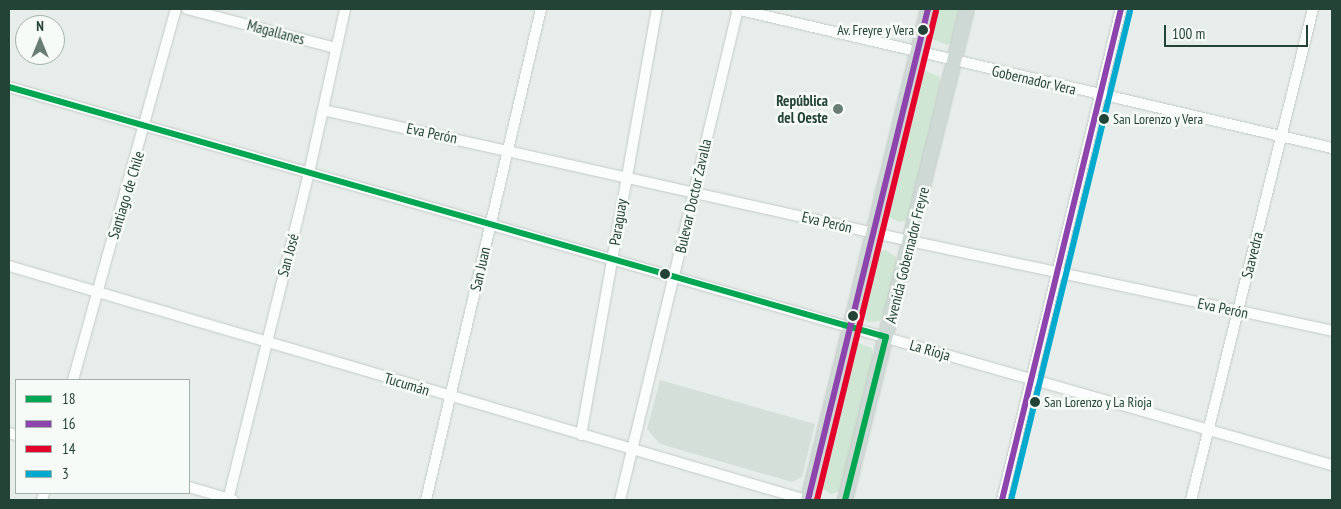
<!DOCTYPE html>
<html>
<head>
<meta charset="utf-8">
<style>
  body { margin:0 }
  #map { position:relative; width:1341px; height:509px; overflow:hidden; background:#e7edea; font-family:"PT Sans Narrow",sans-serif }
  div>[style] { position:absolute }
  .built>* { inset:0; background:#d5dfd9 }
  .green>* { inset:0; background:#d0e6d4 }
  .roads { filter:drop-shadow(0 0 1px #c4cac7) drop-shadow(0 0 1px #c4cac7) }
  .minor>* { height:10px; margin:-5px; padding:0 5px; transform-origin:5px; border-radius:5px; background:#fbfcfc }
  .major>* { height:14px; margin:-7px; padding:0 7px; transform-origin:7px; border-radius:7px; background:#ced8d4 }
  .bus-1>* { height:6px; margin:-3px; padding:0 3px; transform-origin:3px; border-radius:3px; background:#00a651 }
  .bus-2>* { height:6px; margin:-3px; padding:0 3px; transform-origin:3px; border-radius:3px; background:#8e44ad }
  .bus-3>* { height:6px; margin:-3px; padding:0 3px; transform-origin:3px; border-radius:3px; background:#e4002b }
  .bus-4>* { height:6px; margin:-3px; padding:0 3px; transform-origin:3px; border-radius:3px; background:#00a9ce }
  .dots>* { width:14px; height:14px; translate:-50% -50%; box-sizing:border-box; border:2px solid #f6fbf8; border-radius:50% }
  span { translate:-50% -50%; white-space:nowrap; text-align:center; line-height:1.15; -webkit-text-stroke:5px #f6fbf8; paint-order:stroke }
  .bus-label { font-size:14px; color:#234336 }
  .right { translate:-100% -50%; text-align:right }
  .left { translate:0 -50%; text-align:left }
  .street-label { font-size:15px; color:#234336 }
  .poi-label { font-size:15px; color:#234336; font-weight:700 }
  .frame { position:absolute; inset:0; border:10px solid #234336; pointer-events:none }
  .legend { position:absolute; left:15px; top:379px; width:175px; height:115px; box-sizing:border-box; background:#f6fbf8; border:1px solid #a2b1aa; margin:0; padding:6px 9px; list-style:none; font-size:15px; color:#234336 }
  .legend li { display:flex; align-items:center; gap:10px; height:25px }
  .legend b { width:25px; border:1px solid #a2b1aa }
  .north { position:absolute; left:15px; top:15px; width:50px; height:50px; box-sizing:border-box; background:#f6fbf8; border:1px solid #a2b1aa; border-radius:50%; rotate:0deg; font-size:14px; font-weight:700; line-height:20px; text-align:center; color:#234336 }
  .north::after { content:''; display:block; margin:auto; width:18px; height:22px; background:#687e75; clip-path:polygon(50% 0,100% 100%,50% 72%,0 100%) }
  .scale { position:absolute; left:1164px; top:25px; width:144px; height:22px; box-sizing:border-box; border:2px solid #234336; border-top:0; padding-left:6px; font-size:15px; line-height:18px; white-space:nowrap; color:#234336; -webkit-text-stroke:4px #f6fbf8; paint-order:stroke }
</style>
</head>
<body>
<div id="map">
  <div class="built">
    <div style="clip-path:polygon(660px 380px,815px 424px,802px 477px,792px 482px,660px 444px,647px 429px)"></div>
  </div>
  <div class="green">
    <div style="clip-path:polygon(937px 9px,959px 9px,951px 43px,947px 45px,932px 39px)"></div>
    <div style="clip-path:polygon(926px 71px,940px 77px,940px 87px,908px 220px,899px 222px,889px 217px,888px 211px,918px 81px)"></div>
    <div style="clip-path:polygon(886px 250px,896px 257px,896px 264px,883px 316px,880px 321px,868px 322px,861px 314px,874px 258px,879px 251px)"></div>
    <div style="clip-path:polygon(858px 343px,872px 348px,873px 358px,841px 491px,831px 494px,822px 488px,821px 482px,850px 352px)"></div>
  </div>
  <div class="roads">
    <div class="minor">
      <div style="left:187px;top:9px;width:154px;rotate:14.7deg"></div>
      <div style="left:736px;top:9px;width:612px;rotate:13.13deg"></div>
      <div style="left:9px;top:87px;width:1376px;rotate:15.95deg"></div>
      <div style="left:323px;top:110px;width:601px;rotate:12.58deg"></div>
      <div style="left:910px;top:241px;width:431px;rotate:12deg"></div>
      <div style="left:9px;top:266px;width:831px;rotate:16.36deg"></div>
      <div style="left:73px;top:380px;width:385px;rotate:-74.5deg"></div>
      <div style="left:9px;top:433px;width:7px;rotate:16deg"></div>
      <div style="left:581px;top:435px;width:433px;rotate:-79.9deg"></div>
      <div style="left:189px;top:487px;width:46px;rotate:16.5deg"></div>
      <div style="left:42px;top:500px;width:7px;rotate:-74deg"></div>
      <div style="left:228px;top:500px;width:337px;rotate:-76.1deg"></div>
      <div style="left:309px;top:173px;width:168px;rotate:-77.6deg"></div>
      <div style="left:426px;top:500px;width:504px;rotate:-76.82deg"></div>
      <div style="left:620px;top:500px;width:505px;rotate:-76.49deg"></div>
      <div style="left:1002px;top:500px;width:505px;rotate:-76.38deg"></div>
      <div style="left:1191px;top:500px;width:506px;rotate:-76.05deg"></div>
    </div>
    <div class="major">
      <div style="left:808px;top:500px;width:505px;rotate:-76.27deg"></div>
      <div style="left:845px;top:500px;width:506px;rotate:-76.05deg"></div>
    </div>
  </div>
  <div class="bus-1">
    <div style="left:9px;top:87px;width:912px;rotate:15.91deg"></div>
    <div style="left:886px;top:337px;width:168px;rotate:104.1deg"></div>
  </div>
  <div class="bus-2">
    <div style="left:808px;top:500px;width:505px;rotate:-76.27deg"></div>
    <div style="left:1002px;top:500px;width:505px;rotate:-76.38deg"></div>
  </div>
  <div class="bus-3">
    <div style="left:817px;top:500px;width:503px;rotate:-76.32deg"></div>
  </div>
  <div class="bus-4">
    <div style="left:1011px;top:500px;width:503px;rotate:-76.32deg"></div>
  </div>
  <div class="dots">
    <div style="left:923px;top:30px;background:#234336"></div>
    <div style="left:838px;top:109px;background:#687e75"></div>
    <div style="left:1104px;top:119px;background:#234336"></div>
    <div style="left:665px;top:274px;background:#234336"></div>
    <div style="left:853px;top:316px;background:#234336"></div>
    <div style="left:1035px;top:402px;background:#234336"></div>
  </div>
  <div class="bus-label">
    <span class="right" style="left:914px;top:30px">Av. Freyre y Vera</span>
    <span class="left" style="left:1113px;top:119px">San Lorenzo y Vera</span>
    <span class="left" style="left:1044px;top:402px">San Lorenzo y La Rioja</span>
  </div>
  <div class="street-label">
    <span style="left:276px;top:32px;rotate:15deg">Magallanes</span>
    <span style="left:1034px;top:80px;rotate:13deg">Gobernador Vera</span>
    <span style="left:432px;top:133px;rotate:12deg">Eva Perón</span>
    <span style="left:126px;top:195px;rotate:-73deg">Santiago de Chile</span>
    <span style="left:693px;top:196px;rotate:-77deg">Bulevar Doctor Zavalla</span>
    <span style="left:618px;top:222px;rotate:-81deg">Paraguay</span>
    <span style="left:827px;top:222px;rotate:13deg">Eva Perón</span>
    <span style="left:288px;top:255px;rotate:-75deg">San José</span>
    <span style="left:907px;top:255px;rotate:-76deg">Avenida Gobernador Freyre</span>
    <span style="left:1252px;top:255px;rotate:-76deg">Saavedra</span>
    <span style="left:480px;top:269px;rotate:-77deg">San Juan</span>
    <span style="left:1223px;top:308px;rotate:12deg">Eva Perón</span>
    <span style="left:930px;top:350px;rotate:16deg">La Rioja</span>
    <span style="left:407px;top:384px;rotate:17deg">Tucumán</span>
  </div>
  <div class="poi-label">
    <span class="right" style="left:828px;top:109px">República<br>del Oeste</span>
  </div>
  <div class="frame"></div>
  <ul class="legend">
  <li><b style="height:6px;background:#00a651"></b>18</li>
  <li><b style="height:6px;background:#8e44ad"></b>16</li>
  <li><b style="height:6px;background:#e4002b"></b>14</li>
  <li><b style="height:6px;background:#00a9ce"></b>3</li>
  </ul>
  <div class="north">N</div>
  <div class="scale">100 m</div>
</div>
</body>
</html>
